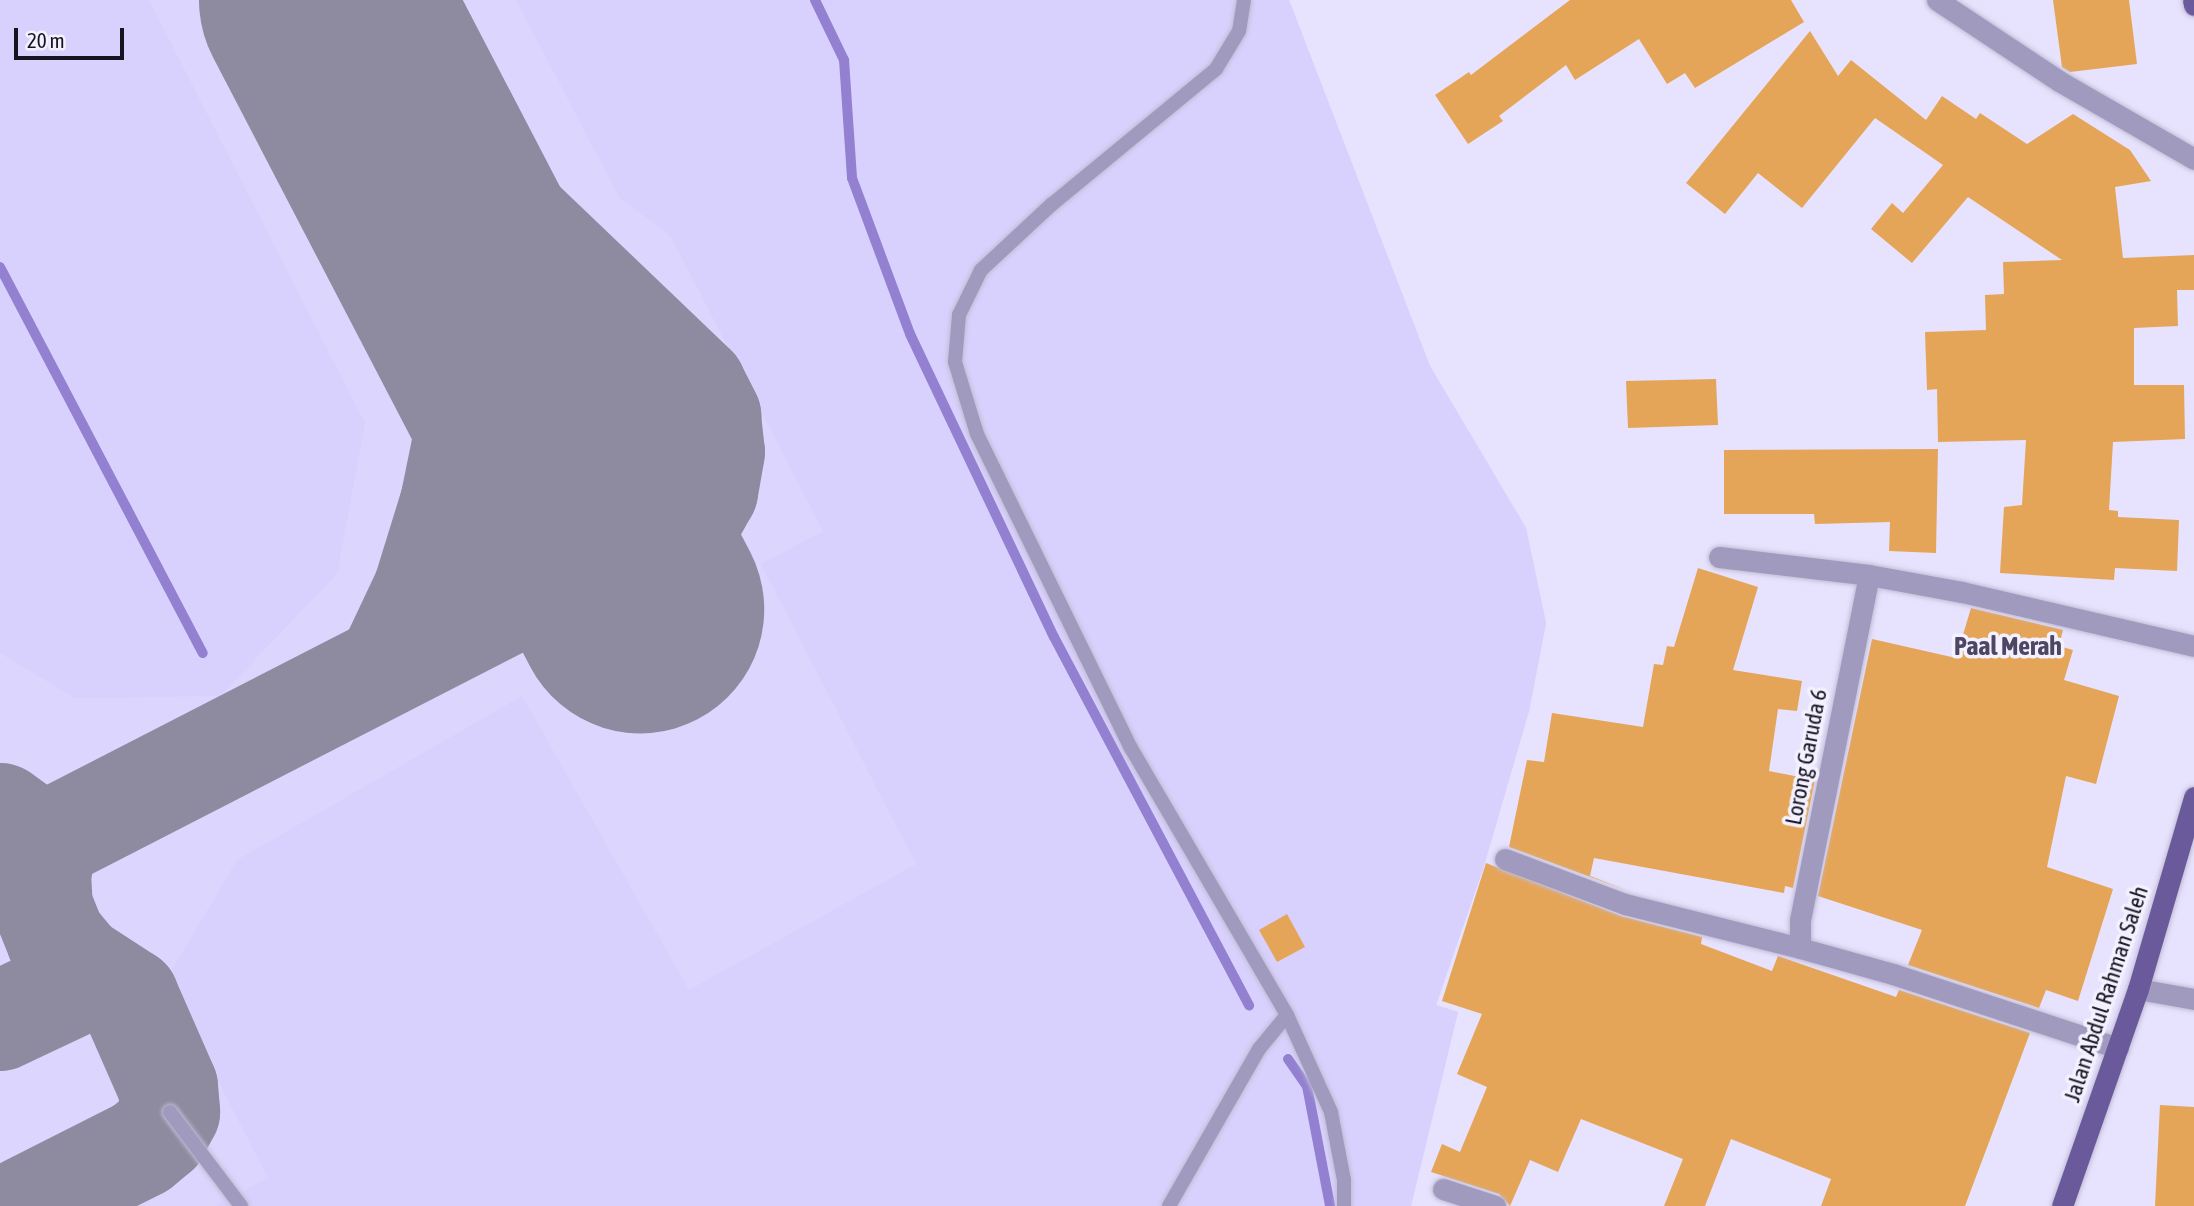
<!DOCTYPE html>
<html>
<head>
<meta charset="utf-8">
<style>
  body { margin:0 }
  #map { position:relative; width:2194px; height:1206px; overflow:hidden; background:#e7e2fd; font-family:"Asap Condensed",sans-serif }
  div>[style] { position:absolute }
  .built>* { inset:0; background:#dcd5fd }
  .green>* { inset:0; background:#d9d1fd }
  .stream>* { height:10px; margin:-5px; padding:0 5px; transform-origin:5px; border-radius:5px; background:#9380d1 }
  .taxiway>* { height:100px; margin:-50px; padding:0 50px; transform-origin:50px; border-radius:50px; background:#8e8a9f }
  .runway>* { height:248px; margin:-124px; padding:0 124px; transform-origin:124px; border-radius:124px; background:#8e8a9f }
  .building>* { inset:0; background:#e5a558 }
  .roads { filter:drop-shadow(0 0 2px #c1bdd5) drop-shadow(0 0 2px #c1bdd5) }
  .lane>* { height:14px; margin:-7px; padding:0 7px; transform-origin:7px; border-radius:7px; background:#a19abf }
  .street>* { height:21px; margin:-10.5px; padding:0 10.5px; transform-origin:10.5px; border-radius:10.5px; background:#a19abf }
  .primary>* { height:21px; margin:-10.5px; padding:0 10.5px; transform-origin:10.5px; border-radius:10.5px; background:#6a5a9b }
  span { translate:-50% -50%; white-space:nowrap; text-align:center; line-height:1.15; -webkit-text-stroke:7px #f3f1ff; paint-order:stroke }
  .street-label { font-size:23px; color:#16141f }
  .quarter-label { font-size:26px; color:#4d4763; font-weight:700 }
  .scale { position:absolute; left:14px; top:28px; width:110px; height:32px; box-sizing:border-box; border:4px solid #16141f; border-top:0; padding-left:9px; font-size:21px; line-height:24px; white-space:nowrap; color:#16141f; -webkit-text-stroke:5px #f3f1ff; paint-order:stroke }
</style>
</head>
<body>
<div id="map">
  <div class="built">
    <div style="clip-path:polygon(0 0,1289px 0,1430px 366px,1526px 528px,1546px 623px,1529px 711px,1484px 866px,1436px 1005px,1458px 1012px,1411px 1206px,0 1206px)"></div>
  </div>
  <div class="green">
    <div style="clip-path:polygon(0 0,149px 0,365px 423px,337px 574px,220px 696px,75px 698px,0 653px)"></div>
    <div style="clip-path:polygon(516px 0,1289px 0,1430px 366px,1526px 528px,1546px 623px,1529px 711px,1484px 866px,1436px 1005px,1458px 1012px,1411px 1206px,216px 1206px,268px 1178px,166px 980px,237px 860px,522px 696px,689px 990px,916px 864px,761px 564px,823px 531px,671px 237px,619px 197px)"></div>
  </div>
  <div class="stream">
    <div style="left:815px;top:0;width:67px;rotate:64.2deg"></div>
    <div style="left:844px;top:60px;width:118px;rotate:86.1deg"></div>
    <div style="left:852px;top:178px;width:166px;rotate:69.6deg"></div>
    <div style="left:910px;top:334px;width:335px;rotate:64.6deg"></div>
    <div style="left:1054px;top:637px;width:417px;rotate:62.1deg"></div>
    <div style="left:0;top:267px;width:436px;rotate:62.3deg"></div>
    <div style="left:1288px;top:1059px;width:33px;rotate:55deg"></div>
    <div style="left:1307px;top:1086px;width:122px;rotate:79.1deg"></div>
  </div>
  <div class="taxiway">
    <div style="left:331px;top:0;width:92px;rotate:60.6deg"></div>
    <div style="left:376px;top:80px;width:443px;rotate:43.7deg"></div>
    <div style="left:696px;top:386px;width:34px;rotate:63deg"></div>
    <div style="left:711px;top:416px;width:36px;rotate:84deg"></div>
    <div style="left:715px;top:452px;width:40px;rotate:100deg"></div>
    <div style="left:708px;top:491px;width:33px;rotate:119deg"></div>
    <div style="left:692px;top:520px;width:33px;rotate:139deg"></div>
    <div style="left:667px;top:542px;width:55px;rotate:155.3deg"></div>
    <div style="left:617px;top:565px;width:23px;rotate:180deg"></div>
    <div style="left:594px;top:565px;width:36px;rotate:-169deg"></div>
    <div style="left:559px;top:558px;width:33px;rotate:-155deg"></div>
    <div style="left:529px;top:544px;width:34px;rotate:-137deg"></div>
    <div style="left:504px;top:521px;width:43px;rotate:-119.6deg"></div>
    <div style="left:483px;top:484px;width:28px;rotate:-96deg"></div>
    <div style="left:480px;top:456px;width:29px;rotate:-82deg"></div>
    <div style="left:484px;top:427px;width:47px;rotate:-67.3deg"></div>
    <div style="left:502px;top:384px;width:30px;rotate:-81deg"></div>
    <div style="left:507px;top:354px;width:37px;rotate:-106deg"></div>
    <div style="left:497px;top:318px;width:91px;rotate:-122.5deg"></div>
    <div style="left:388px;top:664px;width:82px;rotate:-64.7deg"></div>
    <div style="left:423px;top:590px;width:91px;rotate:-72.8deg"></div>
    <div style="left:450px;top:503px;width:95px;rotate:-78.5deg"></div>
    <div style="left:1px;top:813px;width:31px;rotate:36deg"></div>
    <div style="left:26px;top:831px;width:24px;rotate:19deg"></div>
    <div style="left:49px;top:839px;width:35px;rotate:103deg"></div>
    <div style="left:41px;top:873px;width:34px;rotate:87deg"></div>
    <div style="left:43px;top:907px;width:35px;rotate:68deg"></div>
    <div style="left:56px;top:939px;width:34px;rotate:50deg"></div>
    <div style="left:78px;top:965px;width:61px;rotate:32.9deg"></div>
    <div style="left:129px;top:998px;width:97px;rotate:66.3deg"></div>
    <div style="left:168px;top:1087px;width:25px;rotate:85deg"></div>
    <div style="left:170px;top:1112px;width:24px;rotate:118deg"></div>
    <div style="left:159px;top:1133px;width:23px;rotate:140deg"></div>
    <div style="left:141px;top:1148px;width:129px;rotate:153.2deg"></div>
    <div style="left:0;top:865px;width:573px;rotate:-27.19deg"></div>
    <div style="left:510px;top:603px;width:114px;rotate:-19.6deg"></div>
    <div style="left:0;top:1021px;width:103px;rotate:-25.3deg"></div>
  </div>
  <div class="runway">
    <div style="left:323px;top:0;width:687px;rotate:62.5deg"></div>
  </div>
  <div class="building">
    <div style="clip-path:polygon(1570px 0,1791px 0,1804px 22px,1695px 88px,1685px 73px,1667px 84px,1639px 39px,1575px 80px,1566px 65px,1499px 116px,1503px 121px,1468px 144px,1435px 95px,1469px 72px,1471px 75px)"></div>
    <div style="clip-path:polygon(2053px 0,2129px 0,2137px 64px,2070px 72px,2062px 67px)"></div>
    <div style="clip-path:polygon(1810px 31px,1838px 76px,1851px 60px,1926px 120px,1942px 96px,1976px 119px,1980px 113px,2027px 144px,2073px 114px,2130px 150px,2151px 181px,2115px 187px,2123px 258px,2194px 255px,2194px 290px,2177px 290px,2178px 326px,2134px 328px,2134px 385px,2184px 385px,2185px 439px,2113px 442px,2109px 510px,2118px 511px,2118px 517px,2179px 520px,2177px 571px,2115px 568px,2114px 580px,2000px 573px,2004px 507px,2022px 505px,2026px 440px,1938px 442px,1937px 389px,1927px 390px,1925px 332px,1986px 330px,1985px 295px,2004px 294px,2003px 262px,2062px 260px,1968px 197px,1912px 263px,1871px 229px,1892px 203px,1903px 213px,1943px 165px,1875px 118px,1802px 208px,1758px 173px,1725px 214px,1686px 183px)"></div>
    <div style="clip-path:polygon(1716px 379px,1718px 425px,1628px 428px,1626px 381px)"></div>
    <div style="clip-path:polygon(1938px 449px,1936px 553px,1889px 551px,1890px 522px,1815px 524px,1814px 514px,1724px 514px,1724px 450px)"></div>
    <div style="clip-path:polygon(1698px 568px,1758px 587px,1733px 670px,1802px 681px,1797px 711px,1778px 709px,1769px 771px,1815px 780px,1793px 888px,1785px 886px,1784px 893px,1594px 858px,1590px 876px,1631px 892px,1509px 847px,1527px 760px,1544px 762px,1552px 713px,1643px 727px,1654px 664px,1663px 665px,1667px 646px,1674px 647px)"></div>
    <div style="clip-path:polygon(1971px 608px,2063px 630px,2059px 646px,2073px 650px,2064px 680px,2119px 696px,2096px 784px,2066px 776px,2047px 867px,2113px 889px,2078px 1001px,2046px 990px,2039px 1008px,1908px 965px,1922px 930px,1818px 896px,1872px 639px,1956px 658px)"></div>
    <div style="clip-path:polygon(1486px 863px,1621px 916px,1702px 937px,1701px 944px,1772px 971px,1778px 956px,1896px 997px,1899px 990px,2030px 1033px,1965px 1206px,1821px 1206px,1831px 1179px,1731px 1139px,1705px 1206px,1664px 1206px,1683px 1159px,1581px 1119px,1558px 1172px,1530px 1160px,1510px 1206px,1499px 1194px,1431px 1172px,1442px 1144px,1460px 1152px,1487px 1087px,1457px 1074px,1482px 1014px,1442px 1001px)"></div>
    <div style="clip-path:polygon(1287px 914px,1305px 947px,1277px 962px,1259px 930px)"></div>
    <div style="clip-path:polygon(2160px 1105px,2194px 1107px,2194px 1206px,2155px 1206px)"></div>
  </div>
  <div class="roads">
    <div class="lane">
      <div style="left:1244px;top:0;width:31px;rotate:99deg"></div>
      <div style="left:1239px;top:31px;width:44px;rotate:121.2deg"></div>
      <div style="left:1216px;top:69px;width:212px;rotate:140.5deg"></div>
      <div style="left:1052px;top:204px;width:97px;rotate:137.1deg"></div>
      <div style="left:981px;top:270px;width:50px;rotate:116.1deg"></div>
      <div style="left:959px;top:315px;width:47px;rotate:94.9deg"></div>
      <div style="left:955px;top:362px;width:75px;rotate:73deg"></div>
      <div style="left:977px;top:434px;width:350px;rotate:63.9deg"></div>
      <div style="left:1131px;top:748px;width:309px;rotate:59.7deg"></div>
      <div style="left:1287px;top:1015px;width:107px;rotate:65.6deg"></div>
      <div style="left:1331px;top:1112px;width:69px;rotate:79.2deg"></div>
      <div style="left:1344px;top:1180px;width:26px;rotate:90deg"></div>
      <div style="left:170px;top:1112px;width:118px;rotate:52.9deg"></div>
      <div style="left:1169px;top:1206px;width:181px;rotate:-60.2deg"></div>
      <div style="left:1259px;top:1049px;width:44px;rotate:-50.5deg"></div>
    </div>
    <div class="street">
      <div style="left:1937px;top:0;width:146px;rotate:33.6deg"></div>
      <div style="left:2059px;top:81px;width:156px;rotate:30deg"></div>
      <div style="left:1719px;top:557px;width:151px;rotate:6.8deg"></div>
      <div style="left:1869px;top:575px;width:95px;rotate:10.4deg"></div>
      <div style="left:1962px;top:592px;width:238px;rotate:13.1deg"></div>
      <div style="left:1869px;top:575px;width:352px;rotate:101.3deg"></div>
      <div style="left:1800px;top:920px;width:28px;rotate:90deg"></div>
      <div style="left:1800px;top:948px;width:97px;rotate:15.6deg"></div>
      <div style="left:1893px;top:974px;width:237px;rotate:18.2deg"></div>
      <div style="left:1505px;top:859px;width:128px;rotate:20.6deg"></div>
      <div style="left:1625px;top:904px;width:180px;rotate:14.1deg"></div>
      <div style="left:2138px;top:989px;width:57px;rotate:10.1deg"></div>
      <div style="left:1443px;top:1189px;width:55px;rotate:18.1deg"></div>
    </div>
    <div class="primary">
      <div style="left:2193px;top:0;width:5px;rotate:79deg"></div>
      <div style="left:2062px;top:1206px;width:230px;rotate:-70.7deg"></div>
      <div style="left:2138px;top:989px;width:200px;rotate:-73.7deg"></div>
    </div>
  </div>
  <div class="street-label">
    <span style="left:1806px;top:757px;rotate:-79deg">Lorong Garuda 6</span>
    <span style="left:2106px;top:994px;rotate:-72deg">Jalan Abdul Rahman Saleh</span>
  </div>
  <div class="quarter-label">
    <span style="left:2008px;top:647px">Paal Merah</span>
  </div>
  <div class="scale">20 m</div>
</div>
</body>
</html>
